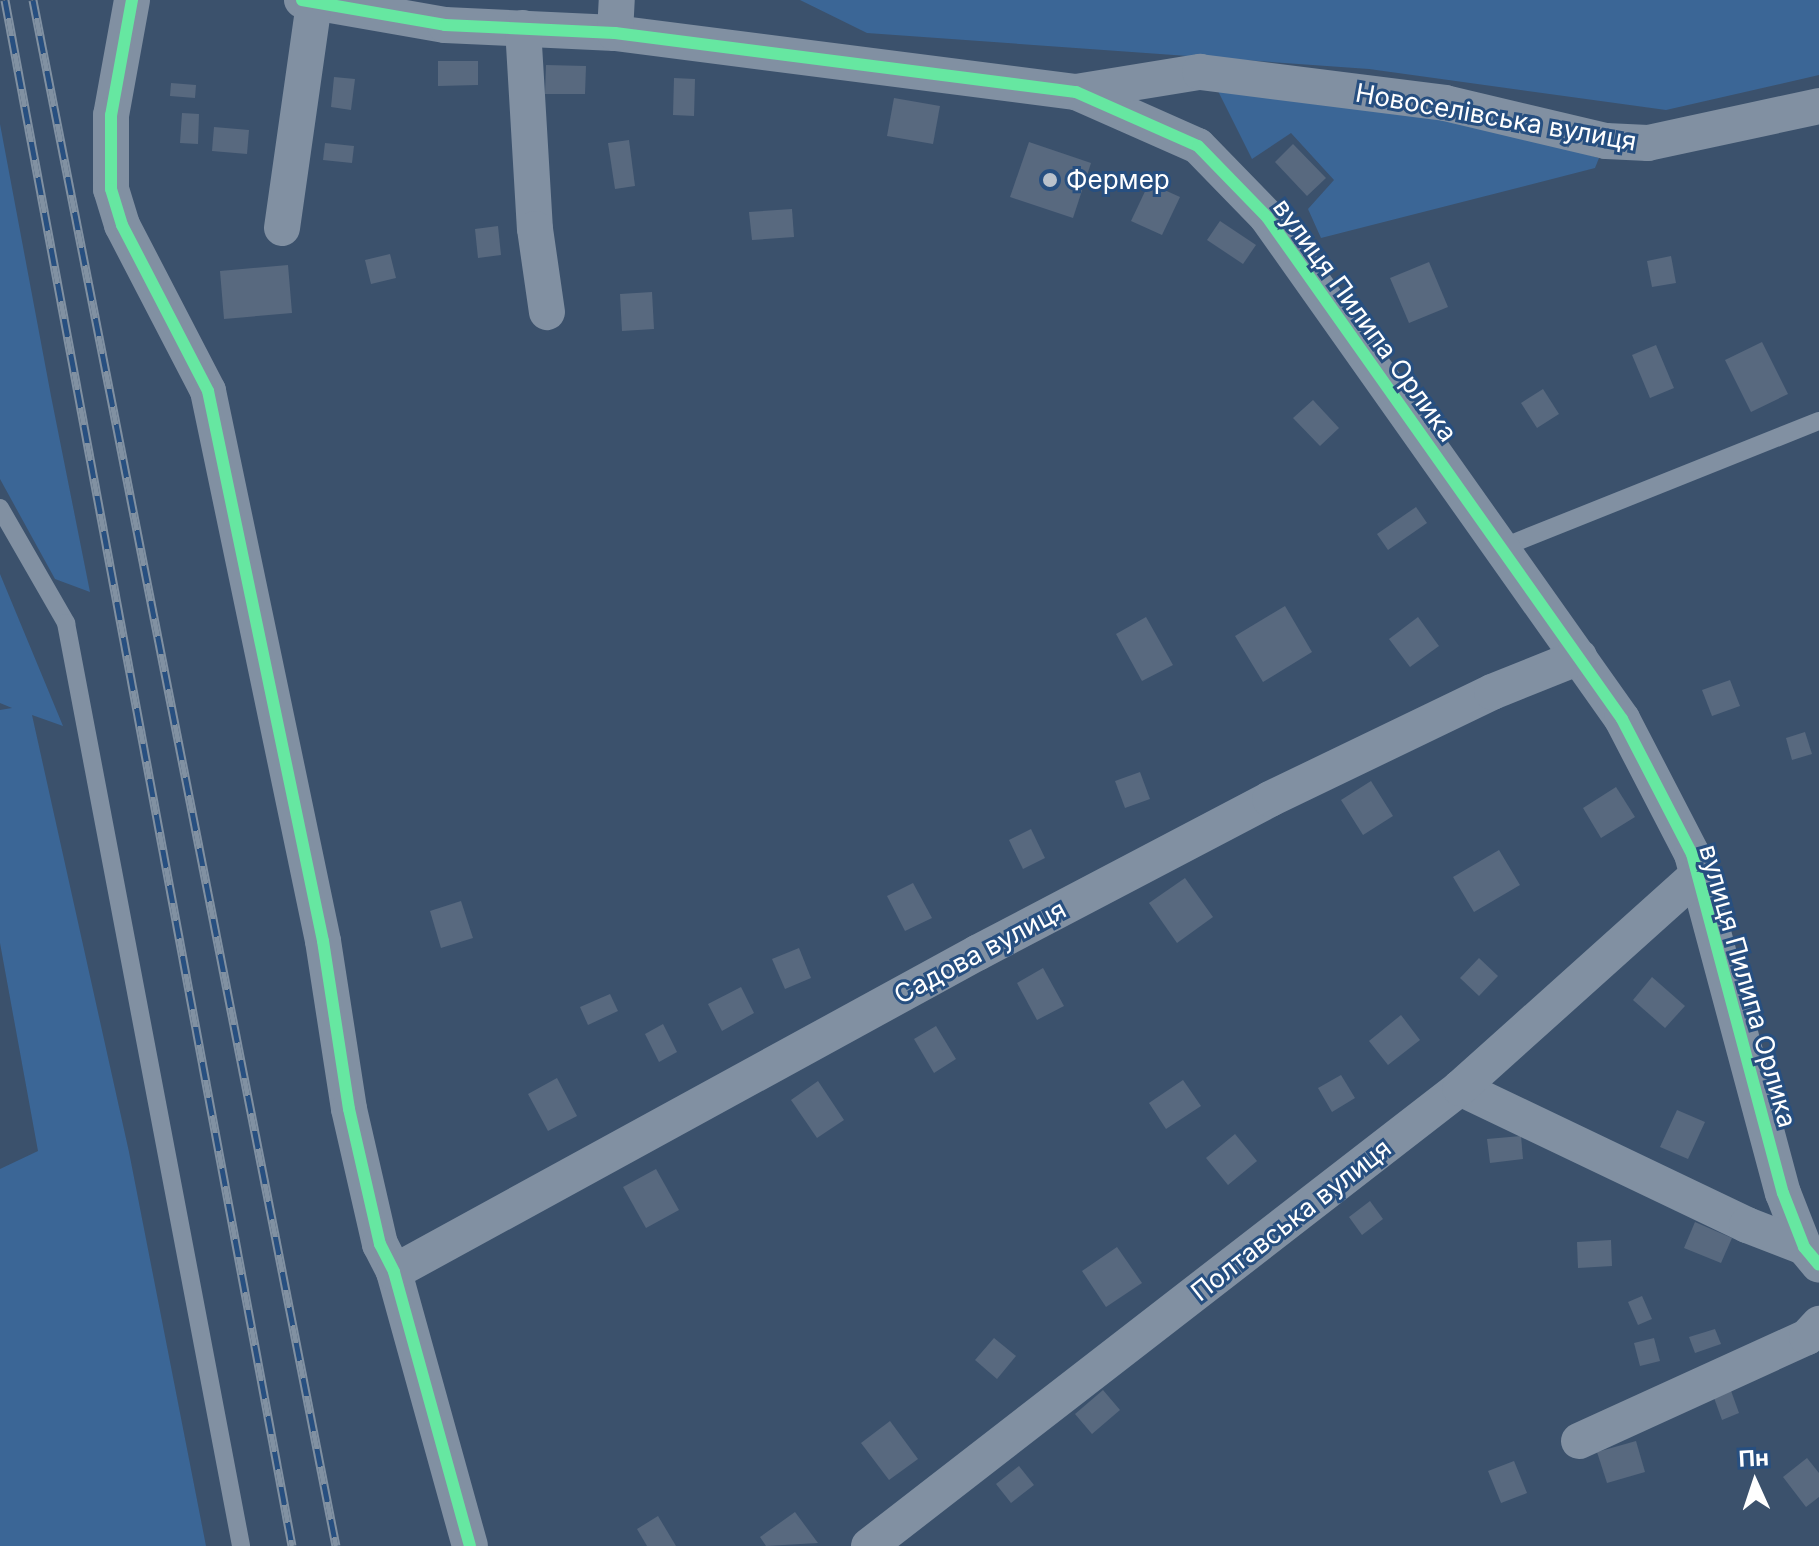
<!DOCTYPE html>
<html>
<head>
<meta charset="utf-8">
<style>
  body { margin:0 }
  #map { position:relative; width:1819px; height:1546px; overflow:hidden; background:#3b516c; font-family:Inter,sans-serif }
  div>[style] { position:absolute }
  .green>* { inset:0; background:#3b6696 }
  .building>* { inset:0; background:#58697f }
  .lane>* { height:18px; margin:-9px; padding:0 9px; transform-origin:9px; border-radius:9px; background:#8190a2 }
  .street>* { height:36px; margin:-18px; padding:0 18px; transform-origin:18px; border-radius:18px; background:#8190a2 }
  .rail>* { height:9px; margin-top:-4.5px; transform-origin:0; background:repeating-linear-gradient(90deg,#274f80 0 18px,#8191a2 0 36px); box-sizing:border-box; border-block:2px solid #8191a2 }
  .cycleway>* { height:12px; margin:-6px; padding:0 6px; transform-origin:6px; border-radius:6px; background:#66e7a1 }
  .dots>* { width:22px; height:22px; translate:-50% -50%; box-sizing:border-box; border:4px solid #274f80; border-radius:50% }
  span { translate:-50% -50%; white-space:nowrap; text-align:center; line-height:1.15; -webkit-text-stroke:6px #274f80; paint-order:stroke }
  .street-label { font-size:26px; color:#fff }
  .poi-label { font-size:26px; color:#fff }
  .left { translate:0 -50%; text-align:left }
  .north { position:absolute; left:1715px; top:1442px; width:80px; height:80px; -webkit-text-stroke:6px #274f80; paint-order:stroke; rotate:357deg; font-size:22px; font-weight:700; line-height:32px; text-align:center; color:#fff }
  .north::after { content:''; display:block; margin:auto; width:28px; height:36px; background:#fff; clip-path:polygon(50% 0,100% 100%,50% 72%,0 100%) }
</style>
</head>
<body>
<div id="map">
  <div class="green">
    <div style="clip-path:polygon(800px 0,1819px 0,1819px 75px,1666px 110px,1369px 69px,867px 33px)"></div>
    <div style="clip-path:polygon(1213px 81px,1461px 118px,1599px 158px,1595px 168px,1321px 238px,1308px 209px,1334px 180px,1291px 133px,1252px 159px)"></div>
    <div style="clip-path:polygon(0 124px,51px 396px,90px 592px,55px 579px,0 479px)"></div>
    <div style="clip-path:polygon(0 574px,63px 726px,32px 715px,129px 1152px,206px 1546px,0 1546px,0 1169px,38px 1151px,0 943px,0 710px,12px 708px,0 703px)"></div>
  </div>
  <div class="building">
    <div style="clip-path:polygon(438px 61px,478px 61px,478px 85px,438px 86px)"></div>
    <div style="clip-path:polygon(546px 65px,586px 66px,585px 94px,545px 94px)"></div>
    <div style="clip-path:polygon(334px 77px,355px 79px,351px 110px,331px 107px)"></div>
    <div style="clip-path:polygon(674px 78px,695px 79px,694px 116px,673px 115px)"></div>
    <div style="clip-path:polygon(171px 83px,196px 85px,195px 98px,170px 96px)"></div>
    <div style="clip-path:polygon(894px 98px,940px 106px,933px 144px,887px 136px)"></div>
    <div style="clip-path:polygon(182px 113px,199px 114px,198px 144px,180px 143px)"></div>
    <div style="clip-path:polygon(214px 127px,249px 130px,247px 154px,212px 151px)"></div>
    <div style="clip-path:polygon(629px 140px,635px 186px,615px 189px,608px 143px)"></div>
    <div style="clip-path:polygon(1029px 142px,1091px 163px,1073px 218px,1010px 197px)"></div>
    <div style="clip-path:polygon(325px 143px,354px 146px,352px 163px,323px 160px)"></div>
    <div style="clip-path:polygon(1293px 144px,1326px 178px,1307px 196px,1275px 162px)"></div>
    <div style="clip-path:polygon(1149px 183px,1180px 197px,1162px 235px,1131px 221px)"></div>
    <div style="clip-path:polygon(792px 209px,794px 237px,752px 240px,749px 212px)"></div>
    <div style="clip-path:polygon(1220px 221px,1256px 245px,1243px 264px,1207px 240px)"></div>
    <div style="clip-path:polygon(498px 226px,501px 255px,478px 258px,475px 229px)"></div>
    <div style="clip-path:polygon(390px 254px,396px 278px,371px 284px,365px 260px)"></div>
    <div style="clip-path:polygon(1671px 256px,1676px 283px,1652px 287px,1647px 261px)"></div>
    <div style="clip-path:polygon(1429px 262px,1448px 307px,1409px 323px,1390px 278px)"></div>
    <div style="clip-path:polygon(288px 265px,292px 313px,224px 319px,220px 271px)"></div>
    <div style="clip-path:polygon(652px 292px,654px 329px,622px 331px,620px 294px)"></div>
    <div style="clip-path:polygon(1762px 342px,1788px 394px,1751px 412px,1725px 360px)"></div>
    <div style="clip-path:polygon(1656px 345px,1674px 388px,1650px 398px,1632px 355px)"></div>
    <div style="clip-path:polygon(1543px 389px,1559px 414px,1537px 428px,1521px 403px)"></div>
    <div style="clip-path:polygon(1313px 400px,1339px 428px,1320px 446px,1293px 418px)"></div>
    <div style="clip-path:polygon(1416px 507px,1427px 523px,1388px 550px,1377px 534px)"></div>
    <div style="clip-path:polygon(1285px 606px,1312px 652px,1263px 682px,1235px 636px)"></div>
    <div style="clip-path:polygon(1146px 617px,1173px 665px,1142px 681px,1116px 634px)"></div>
    <div style="clip-path:polygon(1418px 617px,1439px 646px,1410px 667px,1389px 639px)"></div>
    <div style="clip-path:polygon(1730px 680px,1740px 706px,1712px 716px,1702px 690px)"></div>
    <div style="clip-path:polygon(1805px 732px,1812px 754px,1792px 760px,1786px 738px)"></div>
    <div style="clip-path:polygon(1140px 772px,1150px 799px,1125px 808px,1115px 781px)"></div>
    <div style="clip-path:polygon(1371px 781px,1393px 816px,1363px 835px,1341px 800px)"></div>
    <div style="clip-path:polygon(1616px 787px,1635px 817px,1601px 838px,1583px 808px)"></div>
    <div style="clip-path:polygon(1031px 829px,1045px 858px,1023px 869px,1009px 840px)"></div>
    <div style="clip-path:polygon(1499px 850px,1520px 885px,1474px 912px,1453px 877px)"></div>
    <div style="clip-path:polygon(1185px 878px,1213px 917px,1177px 943px,1149px 903px)"></div>
    <div style="clip-path:polygon(913px 883px,932px 918px,905px 931px,887px 896px)"></div>
    <div style="clip-path:polygon(461px 901px,473px 938px,441px 948px,430px 911px)"></div>
    <div style="clip-path:polygon(799px 948px,811px 978px,785px 989px,772px 959px)"></div>
    <div style="clip-path:polygon(1479px 958px,1498px 976px,1479px 996px,1460px 978px)"></div>
    <div style="clip-path:polygon(1043px 968px,1064px 1006px,1037px 1020px,1017px 983px)"></div>
    <div style="clip-path:polygon(1652px 977px,1685px 1006px,1665px 1028px,1633px 1000px)"></div>
    <div style="clip-path:polygon(741px 987px,754px 1013px,722px 1031px,708px 1004px)"></div>
    <div style="clip-path:polygon(610px 994px,618px 1011px,588px 1025px,580px 1007px)"></div>
    <div style="clip-path:polygon(1401px 1015px,1420px 1040px,1388px 1065px,1369px 1041px)"></div>
    <div style="clip-path:polygon(663px 1024px,677px 1052px,659px 1062px,645px 1034px)"></div>
    <div style="clip-path:polygon(936px 1026px,956px 1059px,934px 1073px,914px 1039px)"></div>
    <div style="clip-path:polygon(1341px 1075px,1355px 1098px,1332px 1112px,1318px 1088px)"></div>
    <div style="clip-path:polygon(557px 1078px,577px 1116px,548px 1131px,528px 1094px)"></div>
    <div style="clip-path:polygon(1183px 1080px,1201px 1106px,1166px 1129px,1149px 1103px)"></div>
    <div style="clip-path:polygon(818px 1081px,844px 1120px,817px 1138px,791px 1100px)"></div>
    <div style="clip-path:polygon(1677px 1110px,1705px 1122px,1688px 1159px,1660px 1147px)"></div>
    <div style="clip-path:polygon(1235px 1134px,1257px 1161px,1228px 1185px,1206px 1158px)"></div>
    <div style="clip-path:polygon(1521px 1136px,1523px 1159px,1490px 1163px,1487px 1139px)"></div>
    <div style="clip-path:polygon(656px 1169px,679px 1210px,646px 1228px,623px 1187px)"></div>
    <div style="clip-path:polygon(1370px 1201px,1383px 1219px,1362px 1235px,1349px 1217px)"></div>
    <div style="clip-path:polygon(1695px 1222px,1732px 1238px,1721px 1263px,1684px 1248px)"></div>
    <div style="clip-path:polygon(1611px 1240px,1612px 1266px,1578px 1268px,1577px 1242px)"></div>
    <div style="clip-path:polygon(1117px 1247px,1142px 1283px,1106px 1307px,1082px 1271px)"></div>
    <div style="clip-path:polygon(1642px 1296px,1652px 1319px,1638px 1325px,1628px 1302px)"></div>
    <div style="clip-path:polygon(1715px 1329px,1721px 1344px,1695px 1353px,1689px 1337px)"></div>
    <div style="clip-path:polygon(994px 1338px,1016px 1356px,997px 1379px,975px 1360px)"></div>
    <div style="clip-path:polygon(1654px 1338px,1660px 1361px,1640px 1366px,1634px 1343px)"></div>
    <div style="clip-path:polygon(1730px 1388px,1739px 1413px,1722px 1420px,1713px 1395px)"></div>
    <div style="clip-path:polygon(1103px 1390px,1120px 1410px,1092px 1434px,1075px 1414px)"></div>
    <div style="clip-path:polygon(890px 1421px,918px 1459px,889px 1480px,861px 1443px)"></div>
    <div style="clip-path:polygon(1636px 1441px,1645px 1472px,1607px 1483px,1597px 1452px)"></div>
    <div style="clip-path:polygon(1807px 1458px,1819px 1473px,1819px 1497px,1806px 1507px,1783px 1477px)"></div>
    <div style="clip-path:polygon(1514px 1461px,1527px 1493px,1501px 1503px,1488px 1471px)"></div>
    <div style="clip-path:polygon(1019px 1466px,1034px 1485px,1011px 1503px,996px 1484px)"></div>
    <div style="clip-path:polygon(795px 1512px,818px 1543px,766px 1546px,760px 1537px)"></div>
    <div style="clip-path:polygon(658px 1516px,676px 1546px,647px 1546px,637px 1529px)"></div>
  </div>
  <div class="lane">
    <div style="left:0;top:508px;width:133px;rotate:60.1deg"></div>
    <div style="left:66px;top:623px;width:939px;rotate:79.26deg"></div>
    <div style="left:1501px;top:548px;width:342px;rotate:-21.8deg"></div>
  </div>
  <div class="street">
    <div style="left:132px;top:0;width:117px;rotate:100.3deg"></div>
    <div style="left:111px;top:115px;width:74px;rotate:90deg"></div>
    <div style="left:111px;top:189px;width:38px;rotate:73deg"></div>
    <div style="left:122px;top:225px;width:187px;rotate:62.6deg"></div>
    <div style="left:208px;top:391px;width:562px;rotate:78.19deg"></div>
    <div style="left:323px;top:941px;width:170px;rotate:81.2deg"></div>
    <div style="left:349px;top:1109px;width:139px;rotate:77.1deg"></div>
    <div style="left:380px;top:1244px;width:31px;rotate:63deg"></div>
    <div style="left:394px;top:1272px;width:284px;rotate:74.5deg"></div>
    <div style="left:302px;top:0;width:145px;rotate:9.9deg"></div>
    <div style="left:445px;top:25px;width:170px;rotate:2.7deg"></div>
    <div style="left:615px;top:33px;width:465px;rotate:7.3deg"></div>
    <div style="left:1076px;top:92px;width:133px;rotate:23.9deg"></div>
    <div style="left:1198px;top:146px;width:99px;rotate:45.8deg"></div>
    <div style="left:1267px;top:217px;width:615px;rotate:54.73deg"></div>
    <div style="left:1622px;top:719px;width:152px;rotate:62.6deg"></div>
    <div style="left:1692px;top:854px;width:351px;rotate:75deg"></div>
    <div style="left:1783px;top:1193px;width:58px;rotate:68.7deg"></div>
    <div style="left:1804px;top:1247px;width:23px;rotate:50deg"></div>
    <div style="left:523px;top:28px;width:201px;rotate:86.6deg"></div>
    <div style="left:535px;top:229px;width:84px;rotate:81.8deg"></div>
    <div style="left:615px;top:33px;width:33px;rotate:-87deg"></div>
    <div style="left:1076px;top:92px;width:126px;rotate:-9.2deg"></div>
    <div style="left:1200px;top:72px;width:247px;rotate:7.2deg"></div>
    <div style="left:1445px;top:103px;width:165px;rotate:13.3deg"></div>
    <div style="left:1606px;top:141px;width:42px;rotate:2.7deg"></div>
    <div style="left:1648px;top:143px;width:175px;rotate:-12.2deg"></div>
    <div style="left:282px;top:228px;width:227px;rotate:-81.9deg"></div>
    <div style="left:1460px;top:1088px;width:318px;rotate:25.5deg"></div>
    <div style="left:1747px;top:1225px;width:61px;rotate:21.1deg"></div>
    <div style="left:394px;top:1272px;width:665px;rotate:-28.69deg"></div>
    <div style="left:977px;top:953px;width:331px;rotate:-27.7deg"></div>
    <div style="left:1270px;top:799px;width:246px;rotate:-25.7deg"></div>
    <div style="left:1492px;top:692px;width:94px;rotate:-21.9deg"></div>
    <div style="left:1579px;top:1441px;width:251px;rotate:-24.5deg"></div>
    <div style="left:1807px;top:1337px;width:18px;rotate:-47deg"></div>
    <div style="left:869px;top:1546px;width:748px;rotate:-37.77deg"></div>
    <div style="left:1460px;top:1088px;width:319px;rotate:-41.9deg"></div>
  </div>
  <div class="rail">
    <div style="left:5px;top:0;width:1572px;rotate:79.48deg"></div>
    <div style="left:33px;top:0;width:1575px;rotate:78.91deg"></div>
  </div>
  <div class="cycleway">
    <div style="left:132px;top:0;width:117px;rotate:100.3deg"></div>
    <div style="left:111px;top:115px;width:74px;rotate:90deg"></div>
    <div style="left:111px;top:189px;width:38px;rotate:73deg"></div>
    <div style="left:122px;top:225px;width:187px;rotate:62.6deg"></div>
    <div style="left:208px;top:391px;width:562px;rotate:78.19deg"></div>
    <div style="left:323px;top:941px;width:170px;rotate:81.2deg"></div>
    <div style="left:349px;top:1109px;width:139px;rotate:77.1deg"></div>
    <div style="left:380px;top:1244px;width:31px;rotate:63deg"></div>
    <div style="left:394px;top:1272px;width:284px;rotate:74.5deg"></div>
    <div style="left:302px;top:0;width:145px;rotate:9.9deg"></div>
    <div style="left:445px;top:25px;width:170px;rotate:2.7deg"></div>
    <div style="left:615px;top:33px;width:465px;rotate:7.3deg"></div>
    <div style="left:1076px;top:92px;width:133px;rotate:23.9deg"></div>
    <div style="left:1198px;top:146px;width:99px;rotate:45.8deg"></div>
    <div style="left:1267px;top:217px;width:615px;rotate:54.73deg"></div>
    <div style="left:1622px;top:719px;width:152px;rotate:62.6deg"></div>
    <div style="left:1692px;top:854px;width:351px;rotate:75deg"></div>
    <div style="left:1783px;top:1193px;width:58px;rotate:68.7deg"></div>
    <div style="left:1804px;top:1247px;width:23px;rotate:50deg"></div>
  </div>
  <div class="dots">
    <div style="left:1050px;top:180px;background:#bac2cc"></div>
  </div>
  <div class="street-label">
    <span style="left:1496px;top:117px;rotate:10deg">Новоселівська вулиця</span>
    <span style="left:1365px;top:320px;rotate:54deg">вулиця Пилипа Орлика</span>
    <span style="left:980px;top:952px;rotate:-28deg">Садова вулиця</span>
    <span style="left:1748px;top:986px;rotate:74deg">вулиця Пилипа Орлика</span>
    <span style="left:1291px;top:1220px;rotate:-38deg">Полтавська вулиця</span>
  </div>
  <div class="poi-label">
    <span class="left" style="left:1066px;top:180px">Фермер</span>
  </div>
  <div class="north">Пн</div>
</div>
</body>
</html>
